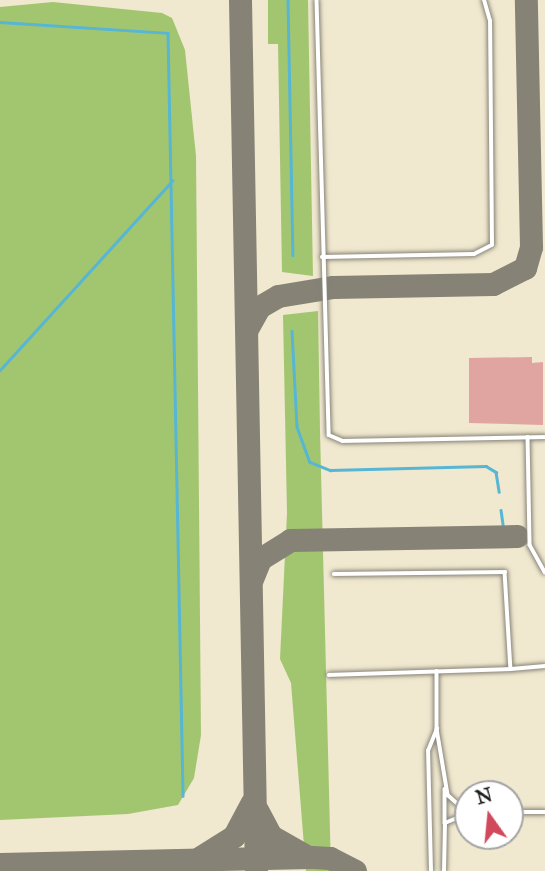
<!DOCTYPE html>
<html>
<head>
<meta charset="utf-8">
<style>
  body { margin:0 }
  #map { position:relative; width:545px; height:871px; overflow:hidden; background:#f0e8cf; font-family:"IM FELL Great Primer",serif }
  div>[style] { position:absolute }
  .green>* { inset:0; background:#a2c670 }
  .stream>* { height:2.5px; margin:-1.25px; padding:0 1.25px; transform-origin:1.25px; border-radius:1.25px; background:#56b6d4 }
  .taxiway>* { height:23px; margin:-11.5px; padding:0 11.5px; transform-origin:11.5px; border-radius:11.5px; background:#868276 }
  .building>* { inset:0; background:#e0a5a1 }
  .roads { filter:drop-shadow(0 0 2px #868276) drop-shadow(0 0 2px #868276) }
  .lane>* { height:3.5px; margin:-1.75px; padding:0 1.75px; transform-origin:1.75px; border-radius:1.75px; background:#fff }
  span { translate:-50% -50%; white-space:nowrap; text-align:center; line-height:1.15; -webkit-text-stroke:7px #fff; paint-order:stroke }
  .north { position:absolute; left:454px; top:780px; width:70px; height:70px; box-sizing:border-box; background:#fff; border:2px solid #a4a4a4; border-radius:50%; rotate:345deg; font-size:19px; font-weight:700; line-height:28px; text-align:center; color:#1c1c1c }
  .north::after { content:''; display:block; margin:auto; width:24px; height:32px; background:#d1495b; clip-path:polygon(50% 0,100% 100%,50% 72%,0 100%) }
</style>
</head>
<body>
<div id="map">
  <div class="green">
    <div style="clip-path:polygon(268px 0,308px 0,313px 276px,282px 272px,278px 44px,268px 44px)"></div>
    <div style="clip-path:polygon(53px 2px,162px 13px,172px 18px,185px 50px,196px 156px,201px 735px,194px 778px,178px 805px,128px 814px,0 820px,0 7px)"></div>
    <div style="clip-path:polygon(318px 311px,320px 431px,331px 871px,306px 871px,291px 683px,280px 659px,287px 513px,283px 315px)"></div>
  </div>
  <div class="stream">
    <div style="left:288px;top:0;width:255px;rotate:88.9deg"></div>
    <div style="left:0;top:22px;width:168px;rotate:3.7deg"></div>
    <div style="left:168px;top:33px;width:763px;rotate:88.87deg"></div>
    <div style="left:292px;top:331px;width:96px;rotate:87deg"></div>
    <div style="left:297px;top:427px;width:37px;rotate:70deg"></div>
    <div style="left:310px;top:462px;width:22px;rotate:22deg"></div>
    <div style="left:330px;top:470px;width:156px;rotate:-1.5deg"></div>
    <div style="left:486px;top:466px;width:12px;rotate:31deg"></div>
    <div style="left:496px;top:472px;width:20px;rotate:81deg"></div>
    <div style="left:0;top:370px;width:256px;rotate:-47.7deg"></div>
    <div style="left:501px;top:510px;width:15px;rotate:82deg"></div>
  </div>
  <div class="taxiway">
    <div style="left:240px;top:0;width:871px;rotate:88.95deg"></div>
    <div style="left:247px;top:329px;width:25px;rotate:-61deg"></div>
    <div style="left:259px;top:307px;width:22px;rotate:-30deg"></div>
    <div style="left:278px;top:296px;width:56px;rotate:-9.3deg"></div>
    <div style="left:333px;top:287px;width:160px;rotate:-1.1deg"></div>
    <div style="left:493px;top:284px;width:36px;rotate:-27deg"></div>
    <div style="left:525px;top:268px;width:22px;rotate:-74deg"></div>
    <div style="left:531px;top:247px;width:247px;rotate:-91.2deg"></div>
    <div style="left:252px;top:579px;width:22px;rotate:-68deg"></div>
    <div style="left:260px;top:559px;width:36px;rotate:-32deg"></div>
    <div style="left:290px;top:540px;width:227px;rotate:-1deg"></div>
    <div style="left:257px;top:810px;width:30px;rotate:62deg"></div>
    <div style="left:271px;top:836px;width:40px;rotate:29.7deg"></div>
    <div style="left:199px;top:858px;width:41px;rotate:-32.2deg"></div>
    <div style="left:234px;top:836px;width:38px;rotate:-62deg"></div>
    <div style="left:0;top:864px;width:312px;rotate:-1.3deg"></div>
    <div style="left:312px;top:857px;width:18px;rotate:3deg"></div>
    <div style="left:330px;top:858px;width:28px;rotate:27deg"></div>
  </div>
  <div class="building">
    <div style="clip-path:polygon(532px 357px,532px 363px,543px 362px,543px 425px,469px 423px,469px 358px)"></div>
  </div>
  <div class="roads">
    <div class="lane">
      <div style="left:317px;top:0;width:435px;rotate:88.4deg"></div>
      <div style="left:329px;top:435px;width:15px;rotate:23deg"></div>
      <div style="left:343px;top:441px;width:202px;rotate:-1.1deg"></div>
      <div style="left:322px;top:257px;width:152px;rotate:-1.1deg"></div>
      <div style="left:474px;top:254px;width:20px;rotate:-27deg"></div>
      <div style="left:492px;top:245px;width:224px;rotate:-90.5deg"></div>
      <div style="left:490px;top:21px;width:22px;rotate:-106deg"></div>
      <div style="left:528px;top:437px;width:108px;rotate:88.9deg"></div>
      <div style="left:530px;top:545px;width:31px;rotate:61deg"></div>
      <div style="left:334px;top:574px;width:171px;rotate:-0.7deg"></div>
      <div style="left:505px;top:572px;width:97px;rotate:86.5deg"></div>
      <div style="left:511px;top:669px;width:34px;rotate:-5deg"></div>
      <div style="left:437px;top:671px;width:58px;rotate:90deg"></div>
      <div style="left:437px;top:729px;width:67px;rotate:80.5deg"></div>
      <div style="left:448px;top:795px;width:27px;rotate:42deg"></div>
      <div style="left:329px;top:675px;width:182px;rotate:-1.9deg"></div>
      <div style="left:445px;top:789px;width:34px;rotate:90deg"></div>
      <div style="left:510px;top:812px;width:35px"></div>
      <div style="left:431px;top:871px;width:120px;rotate:-91.4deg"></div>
      <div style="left:428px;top:751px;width:24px;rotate:-68deg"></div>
      <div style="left:444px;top:871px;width:48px;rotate:-88.8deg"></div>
      <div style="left:445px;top:823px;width:23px;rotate:-23deg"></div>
    </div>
  </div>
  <div class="north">N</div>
</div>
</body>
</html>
